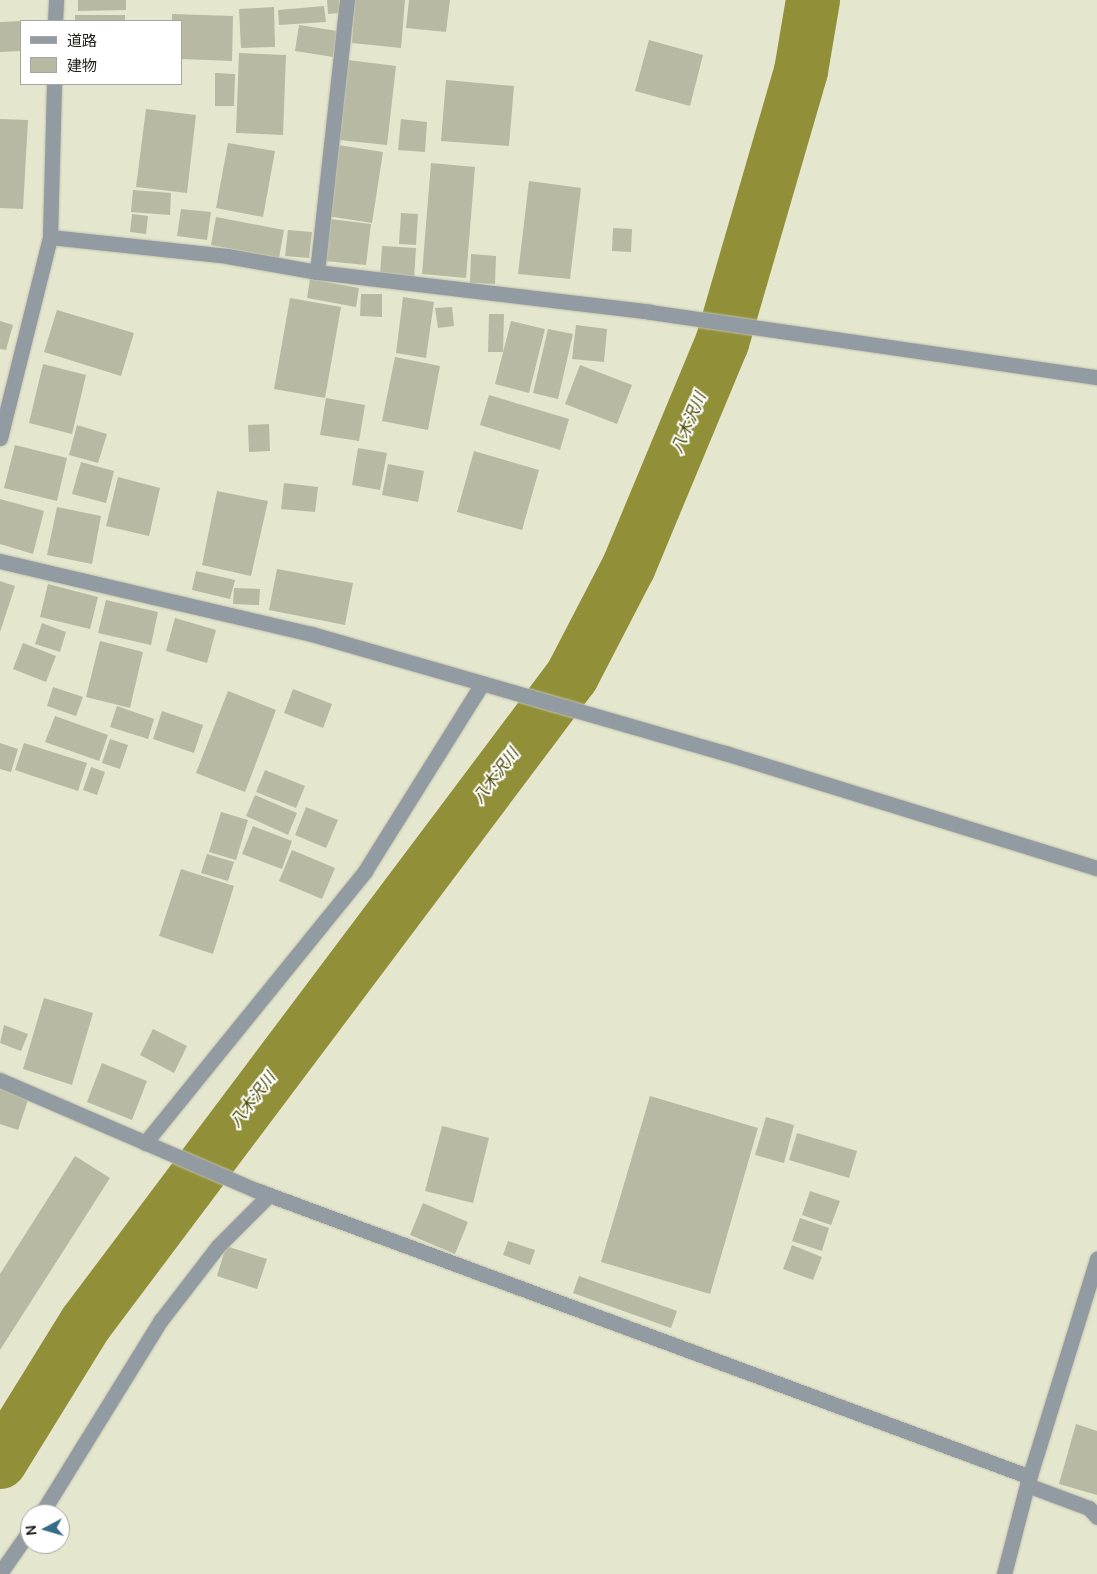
<!DOCTYPE html>
<html>
<head>
<meta charset="utf-8">
<style>
  body { margin:0 }
  #map { position:relative; width:1097px; height:1574px; overflow:hidden; background:#e5e6ce; font-family:"DM Sans","Noto Sans JP",sans-serif }
  div>[style] { position:absolute }
  .river>* { height:54px; margin:-27px; padding:0 27px; transform-origin:27px; border-radius:27px; background:#918f38 }
  .building>* { inset:0; background:#b8b9a2 }
  .roads { filter:drop-shadow(0 0 1px #c1c2ad) drop-shadow(0 0 1px #c1c2ad) }
  .minor>* { height:15px; margin:-7.5px; padding:0 7.5px; transform-origin:7.5px; border-radius:7.5px; background:#929ba1 }
  span { translate:-50% -50%; white-space:nowrap; text-align:center; line-height:1.15; -webkit-text-stroke:4px #fff; paint-order:stroke }
  .water-label { font-size:16px; color:#4a4801; font-style:italic }
  .legend { position:absolute; left:20px; top:20px; width:162px; height:65px; box-sizing:border-box; background:#fff; border:1px solid #a5a5a2; margin:0; padding:6px 9px; list-style:none; font-size:15px; color:#1f1f16 }
  .legend li { display:flex; align-items:center; gap:10px; height:25px }
  .legend b { width:25px; border:1px solid #a5a5a2 }
  .north { position:absolute; left:20px; top:1504px; width:50px; height:50px; box-sizing:border-box; background:#fff; border:1px solid #a5a5a2; border-radius:50%; rotate:264deg; font-size:14px; font-weight:700; line-height:20px; text-align:center; color:#1f1f16 }
  .north::after { content:''; display:block; margin:auto; width:18px; height:22px; background:#366b87; clip-path:polygon(50% 0,100% 100%,50% 72%,0 100%) }
</style>
</head>
<body>
<div id="map">
  <div class="river">
    <div style="left:0;top:1462px;width:163px;rotate:-58.3deg"></div>
    <div style="left:86px;top:1323px;width:809px;rotate:-53.09deg"></div>
    <div style="left:572px;top:676px;width:124px;rotate:-62.6deg"></div>
    <div style="left:629px;top:566px;width:242px;rotate:-67.4deg"></div>
    <div style="left:722px;top:343px;width:283px;rotate:-73.8deg"></div>
    <div style="left:801px;top:71px;width:72px;rotate:-80.4deg"></div>
  </div>
  <div class="building">
    <div style="clip-path:polygon(78px 0,126px 0,126px 10px,78px 11px)"></div>
    <div style="clip-path:polygon(327px 0,339px 0,339px 13px,328px 14px)"></div>
    <div style="clip-path:polygon(355px 0,405px 0,401px 48px,352px 43px)"></div>
    <div style="clip-path:polygon(409px 0,450px 0,446px 32px,406px 28px)"></div>
    <div style="clip-path:polygon(324px 6px,326px 22px,279px 25px,278px 10px)"></div>
    <div style="clip-path:polygon(274px 7px,275px 47px,241px 48px,239px 9px)"></div>
    <div style="clip-path:polygon(172px 14px,233px 16px,232px 61px,181px 59px,181px 21px,172px 21px)"></div>
    <div style="clip-path:polygon(75px 15px,125px 15px,125px 21px,75px 21px)"></div>
    <div style="clip-path:polygon(21px 21px,21px 51px,0 52px,0 22px)"></div>
    <div style="clip-path:polygon(299px 25px,337px 31px,333px 57px,295px 51px)"></div>
    <div style="clip-path:polygon(649px 40px,703px 55px,690px 106px,635px 91px)"></div>
    <div style="clip-path:polygon(239px 53px,286px 55px,283px 135px,236px 133px)"></div>
    <div style="clip-path:polygon(348px 60px,396px 66px,387px 145px,339px 140px)"></div>
    <div style="clip-path:polygon(215px 73px,235px 74px,234px 106px,215px 106px)"></div>
    <div style="clip-path:polygon(446px 80px,514px 86px,509px 146px,441px 141px)"></div>
    <div style="clip-path:polygon(146px 109px,196px 115px,187px 193px,136px 187px)"></div>
    <div style="clip-path:polygon(0 119px,28px 120px,23px 209px,0 208px)"></div>
    <div style="clip-path:polygon(401px 119px,427px 122px,425px 152px,398px 150px)"></div>
    <div style="clip-path:polygon(228px 143px,275px 151px,263px 217px,216px 208px)"></div>
    <div style="clip-path:polygon(338px 145px,383px 152px,372px 223px,327px 216px)"></div>
    <div style="clip-path:polygon(431px 163px,475px 167px,466px 278px,422px 274px)"></div>
    <div style="clip-path:polygon(529px 181px,581px 188px,570px 279px,518px 274px)"></div>
    <div style="clip-path:polygon(133px 190px,171px 193px,170px 215px,131px 212px)"></div>
    <div style="clip-path:polygon(181px 209px,211px 212px,207px 240px,177px 236px)"></div>
    <div style="clip-path:polygon(401px 213px,418px 214px,416px 245px,399px 244px)"></div>
    <div style="clip-path:polygon(132px 214px,148px 216px,146px 234px,130px 232px)"></div>
    <div style="clip-path:polygon(216px 217px,284px 230px,279px 258px,211px 245px)"></div>
    <div style="clip-path:polygon(330px 219px,371px 224px,366px 265px,325px 261px)"></div>
    <div style="clip-path:polygon(613px 228px,632px 229px,631px 252px,612px 251px)"></div>
    <div style="clip-path:polygon(288px 230px,312px 232px,309px 258px,285px 256px)"></div>
    <div style="clip-path:polygon(382px 246px,416px 248px,414px 278px,380px 276px)"></div>
    <div style="clip-path:polygon(471px 254px,496px 256px,495px 284px,470px 283px)"></div>
    <div style="clip-path:polygon(310px 279px,359px 288px,356px 307px,307px 298px)"></div>
    <div style="clip-path:polygon(361px 294px,382px 294px,382px 317px,360px 316px)"></div>
    <div style="clip-path:polygon(403px 297px,434px 302px,426px 358px,396px 353px)"></div>
    <div style="clip-path:polygon(290px 298px,341px 307px,325px 398px,274px 389px)"></div>
    <div style="clip-path:polygon(452px 307px,454px 326px,438px 328px,435px 308px)"></div>
    <div style="clip-path:polygon(57px 310px,134px 333px,121px 376px,44px 352px)"></div>
    <div style="clip-path:polygon(489px 314px,504px 314px,503px 352px,488px 352px)"></div>
    <div style="clip-path:polygon(0 321px,13px 325px,6px 350px,0 349px)"></div>
    <div style="clip-path:polygon(511px 321px,545px 329px,529px 393px,495px 384px)"></div>
    <div style="clip-path:polygon(576px 325px,607px 329px,604px 362px,572px 359px)"></div>
    <div style="clip-path:polygon(548px 329px,573px 334px,558px 399px,533px 393px)"></div>
    <div style="clip-path:polygon(395px 357px,440px 366px,428px 430px,382px 421px)"></div>
    <div style="clip-path:polygon(43px 364px,86px 375px,72px 434px,29px 423px)"></div>
    <div style="clip-path:polygon(580px 365px,632px 385px,617px 424px,565px 404px)"></div>
    <div style="clip-path:polygon(489px 395px,569px 419px,560px 450px,480px 425px)"></div>
    <div style="clip-path:polygon(326px 398px,365px 405px,359px 441px,320px 435px)"></div>
    <div style="clip-path:polygon(269px 424px,270px 451px,249px 452px,248px 425px)"></div>
    <div style="clip-path:polygon(77px 425px,107px 434px,98px 463px,69px 455px)"></div>
    <div style="clip-path:polygon(15px 445px,67px 458px,57px 501px,4px 488px)"></div>
    <div style="clip-path:polygon(358px 448px,387px 453px,380px 490px,352px 485px)"></div>
    <div style="clip-path:polygon(474px 451px,539px 470px,522px 530px,457px 512px)"></div>
    <div style="clip-path:polygon(81px 462px,114px 471px,106px 503px,72px 494px)"></div>
    <div style="clip-path:polygon(388px 464px,424px 471px,418px 502px,382px 495px)"></div>
    <div style="clip-path:polygon(118px 477px,160px 488px,149px 536px,106px 526px)"></div>
    <div style="clip-path:polygon(284px 483px,318px 487px,315px 512px,281px 509px)"></div>
    <div style="clip-path:polygon(217px 491px,268px 501px,251px 576px,202px 565px)"></div>
    <div style="clip-path:polygon(0 499px,44px 511px,33px 554px,0 544px)"></div>
    <div style="clip-path:polygon(57px 507px,101px 516px,92px 564px,47px 555px)"></div>
    <div style="clip-path:polygon(277px 569px,353px 583px,345px 625px,269px 610px)"></div>
    <div style="clip-path:polygon(196px 571px,235px 580px,230px 599px,192px 590px)"></div>
    <div style="clip-path:polygon(0 581px,15px 586px,0 632px)"></div>
    <div style="clip-path:polygon(48px 584px,98px 597px,90px 629px,40px 617px)"></div>
    <div style="clip-path:polygon(234px 588px,260px 589px,259px 605px,233px 604px)"></div>
    <div style="clip-path:polygon(106px 600px,158px 612px,151px 645px,98px 633px)"></div>
    <div style="clip-path:polygon(175px 618px,216px 630px,207px 663px,166px 651px)"></div>
    <div style="clip-path:polygon(42px 623px,66px 632px,60px 652px,35px 644px)"></div>
    <div style="clip-path:polygon(100px 641px,143px 652px,130px 708px,86px 697px)"></div>
    <div style="clip-path:polygon(23px 643px,56px 656px,46px 682px,13px 669px)"></div>
    <div style="clip-path:polygon(53px 687px,83px 697px,76px 716px,47px 706px)"></div>
    <div style="clip-path:polygon(293px 689px,332px 704px,323px 728px,284px 713px)"></div>
    <div style="clip-path:polygon(228px 691px,276px 710px,245px 792px,196px 773px)"></div>
    <div style="clip-path:polygon(117px 706px,154px 719px,148px 739px,110px 727px)"></div>
    <div style="clip-path:polygon(162px 711px,203px 725px,194px 753px,153px 739px)"></div>
    <div style="clip-path:polygon(55px 716px,108px 735px,99px 761px,45px 742px)"></div>
    <div style="clip-path:polygon(110px 739px,128px 745px,120px 769px,102px 763px)"></div>
    <div style="clip-path:polygon(0 743px,18px 749px,11px 772px,0 769px)"></div>
    <div style="clip-path:polygon(24px 743px,87px 763px,78px 791px,15px 770px)"></div>
    <div style="clip-path:polygon(91px 767px,105px 772px,97px 795px,83px 790px)"></div>
    <div style="clip-path:polygon(265px 770px,305px 786px,296px 808px,256px 792px)"></div>
    <div style="clip-path:polygon(255px 795px,297px 813px,288px 835px,246px 816px)"></div>
    <div style="clip-path:polygon(306px 807px,338px 820px,326px 848px,295px 835px)"></div>
    <div style="clip-path:polygon(221px 812px,248px 820px,236px 860px,209px 852px)"></div>
    <div style="clip-path:polygon(253px 826px,292px 841px,282px 869px,242px 854px)"></div>
    <div style="clip-path:polygon(292px 850px,335px 868px,322px 899px,279px 881px)"></div>
    <div style="clip-path:polygon(207px 854px,234px 862px,228px 881px,201px 873px)"></div>
    <div style="clip-path:polygon(181px 869px,234px 886px,213px 954px,159px 936px)"></div>
    <div style="clip-path:polygon(44px 998px,93px 1013px,72px 1085px,23px 1069px)"></div>
    <div style="clip-path:polygon(4px 1025px,28px 1034px,21px 1051px,0 1043px)"></div>
    <div style="clip-path:polygon(153px 1029px,187px 1046px,174px 1073px,140px 1055px)"></div>
    <div style="clip-path:polygon(102px 1063px,147px 1081px,132px 1120px,87px 1102px)"></div>
    <div style="clip-path:polygon(0 1088px,29px 1097px,18px 1130px,0 1124px)"></div>
    <div style="clip-path:polygon(650px 1096px,758px 1128px,710px 1294px,601px 1262px)"></div>
    <div style="clip-path:polygon(766px 1117px,794px 1125px,784px 1163px,755px 1155px)"></div>
    <div style="clip-path:polygon(442px 1126px,489px 1138px,473px 1203px,425px 1191px)"></div>
    <div style="clip-path:polygon(797px 1133px,857px 1151px,849px 1178px,789px 1160px)"></div>
    <div style="clip-path:polygon(75px 1156px,110px 1178px,0 1350px,0 1274px)"></div>
    <div style="clip-path:polygon(810px 1191px,840px 1201px,831px 1225px,802px 1215px)"></div>
    <div style="clip-path:polygon(423px 1203px,468px 1222px,455px 1254px,410px 1235px)"></div>
    <div style="clip-path:polygon(800px 1218px,829px 1228px,822px 1251px,792px 1241px)"></div>
    <div style="clip-path:polygon(508px 1241px,535px 1250px,530px 1265px,503px 1255px)"></div>
    <div style="clip-path:polygon(792px 1245px,822px 1257px,813px 1280px,783px 1269px)"></div>
    <div style="clip-path:polygon(226px 1246px,267px 1259px,257px 1289px,217px 1276px)"></div>
    <div style="clip-path:polygon(579px 1276px,677px 1311px,671px 1328px,573px 1293px)"></div>
    <div style="clip-path:polygon(1076px 1424px,1097px 1431px,1097px 1495px,1059px 1484px)"></div>
  </div>
  <div class="roads">
    <div class="minor">
      <div style="left:55px;top:21px;width:21px;rotate:-87deg"></div>
      <div style="left:50px;top:237px;width:178px;rotate:6.1deg"></div>
      <div style="left:227px;top:256px;width:91px;rotate:10.1deg"></div>
      <div style="left:317px;top:272px;width:335px;rotate:6.8deg"></div>
      <div style="left:650px;top:312px;width:452px;rotate:8.3deg"></div>
      <div style="left:317px;top:272px;width:274px;rotate:-83.7deg"></div>
      <div style="left:0;top:438px;width:207px;rotate:-76deg"></div>
      <div style="left:50px;top:237px;width:153px;rotate:-88.5deg"></div>
      <div style="left:0;top:561px;width:320px;rotate:13.2deg"></div>
      <div style="left:312px;top:634px;width:430px;rotate:16.1deg"></div>
      <div style="left:725px;top:753px;width:389px;rotate:17.2deg"></div>
      <div style="left:0;top:1080px;width:279px;rotate:23.3deg"></div>
      <div style="left:256px;top:1190px;width:825px;rotate:20.34deg"></div>
      <div style="left:145px;top:1143px;width:350px;rotate:-51deg"></div>
      <div style="left:365px;top:871px;width:221px;rotate:-58deg"></div>
      <div style="left:1027px;top:1485px;width:66px;rotate:20.4deg"></div>
      <div style="left:1089px;top:1508px;width:12px;rotate:48deg"></div>
      <div style="left:41px;top:1514px;width:228px;rotate:-58.3deg"></div>
      <div style="left:161px;top:1320px;width:93px;rotate:-52.4deg"></div>
      <div style="left:218px;top:1246px;width:72px;rotate:-45deg"></div>
      <div style="left:0;top:1573px;width:52px;rotate:-55.1deg"></div>
      <div style="left:1004px;top:1574px;width:92px;rotate:-75.5deg"></div>
      <div style="left:1027px;top:1485px;width:237px;rotate:-72.8deg"></div>
    </div>
  </div>
  <div class="water-label">
    <span style="left:689px;top:423px;rotate:-67deg">八木沢川</span>
    <span style="left:496px;top:776px;rotate:-53deg">八木沢川</span>
    <span style="left:253px;top:1100px;rotate:-53deg">八木沢川</span>
  </div>
  <ul class="legend">
  <li><b style="height:6px;background:#929ba1"></b>道路</li>
  <li><b style="height:14px;background:#b8b9a2"></b>建物</li>
  </ul>
  <div class="north">N</div>
</div>
</body>
</html>
